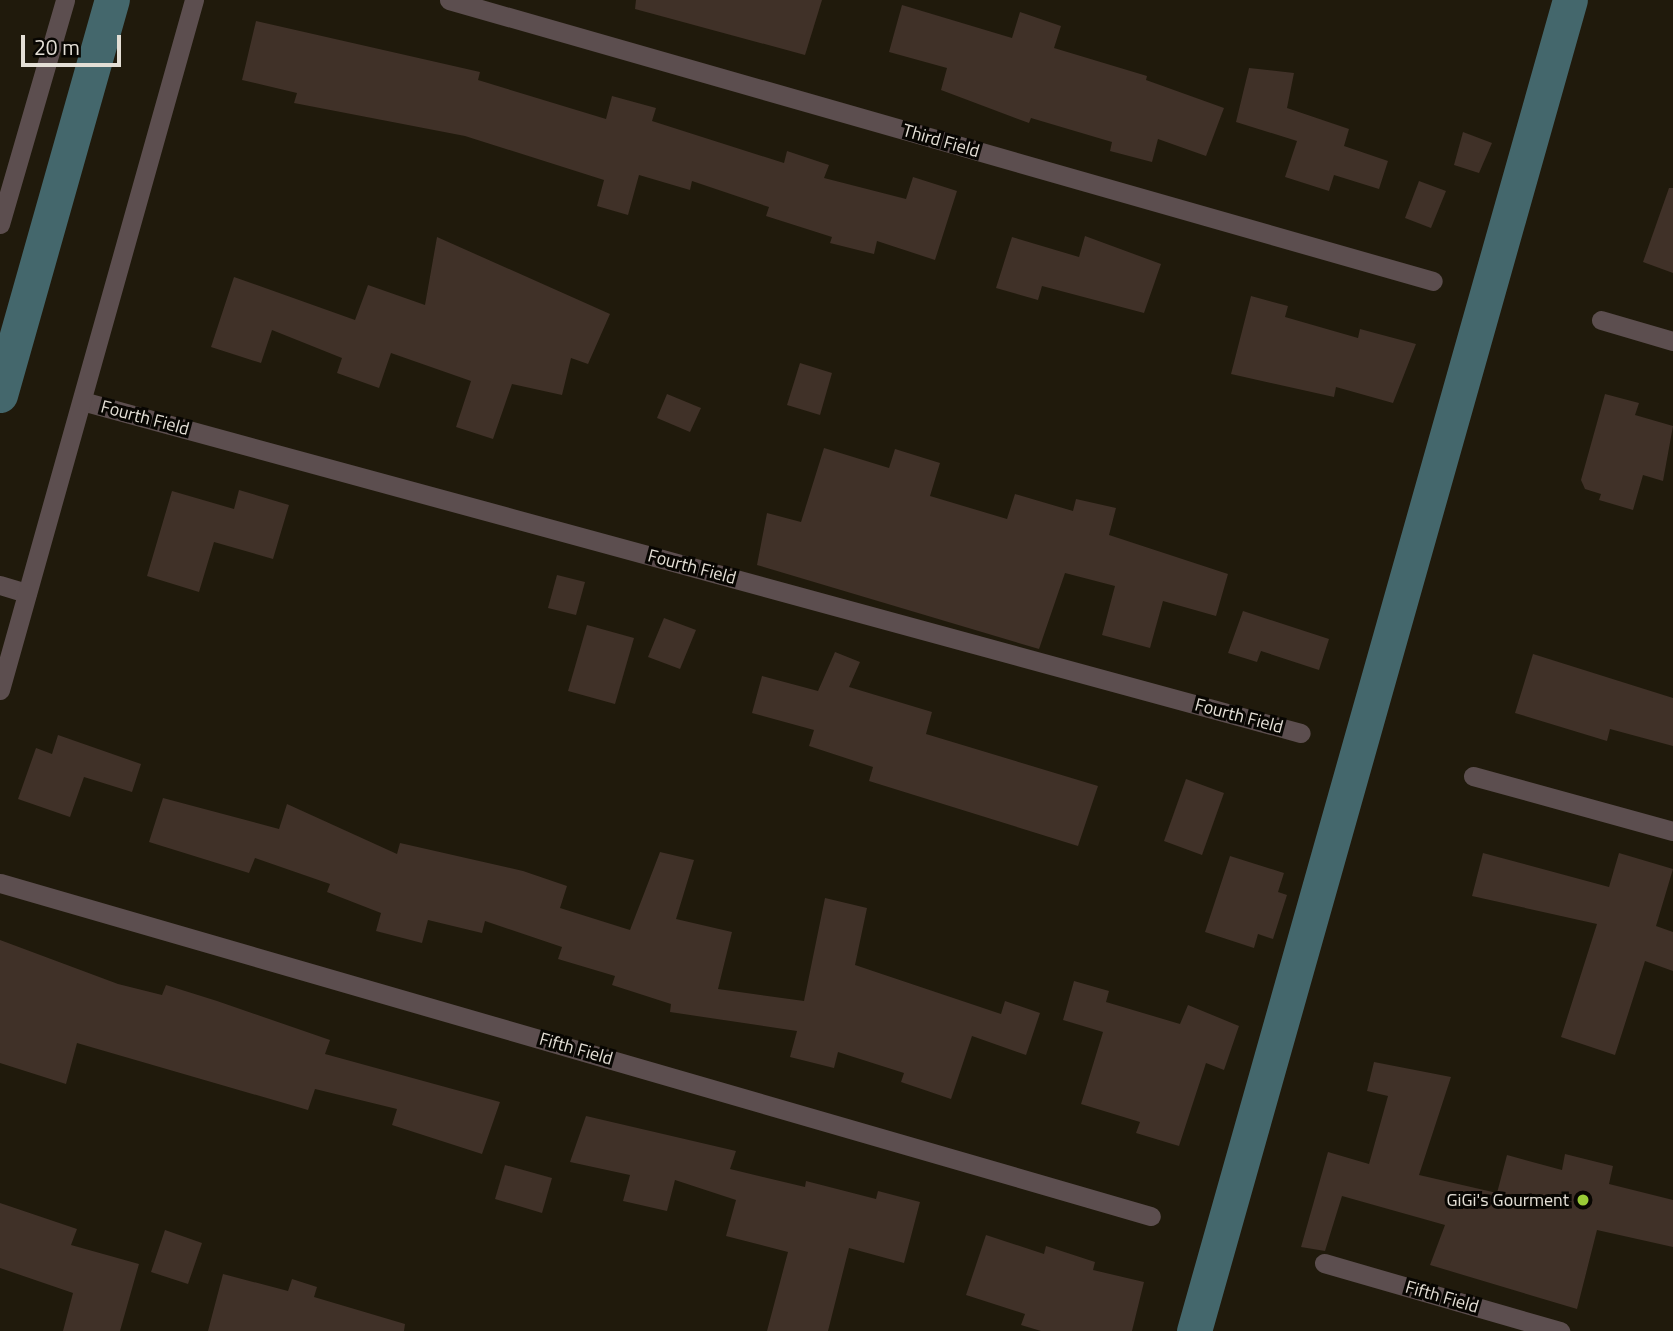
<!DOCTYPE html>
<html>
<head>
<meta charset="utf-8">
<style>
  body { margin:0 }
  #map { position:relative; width:1673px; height:1331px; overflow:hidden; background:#201a0c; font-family:"Titillium Web",sans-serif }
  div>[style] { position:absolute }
  .canal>* { height:35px; margin:-17.5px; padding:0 17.5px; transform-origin:17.5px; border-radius:17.5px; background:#44676c }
  .building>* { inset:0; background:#403128 }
  .minor>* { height:19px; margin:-9.5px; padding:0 9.5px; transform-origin:9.5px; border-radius:9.5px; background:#5c4e4f }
  .tertiary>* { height:19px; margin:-9.5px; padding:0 9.5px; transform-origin:9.5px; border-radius:9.5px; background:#5c4e4f }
  .dots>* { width:19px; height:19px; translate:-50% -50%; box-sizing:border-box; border:4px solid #080602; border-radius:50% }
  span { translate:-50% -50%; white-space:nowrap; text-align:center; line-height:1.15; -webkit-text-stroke:6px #080602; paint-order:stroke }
  .street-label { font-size:18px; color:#e4dfd6 }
  .poi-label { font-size:18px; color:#e4dfd6 }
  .right { translate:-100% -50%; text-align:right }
  .scale { position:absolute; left:21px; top:35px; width:100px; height:32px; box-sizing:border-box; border:4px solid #e4dfd6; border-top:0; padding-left:9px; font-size:21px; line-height:24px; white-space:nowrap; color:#e4dfd6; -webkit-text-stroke:5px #080602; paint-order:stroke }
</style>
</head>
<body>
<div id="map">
  <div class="canal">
    <div style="left:0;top:395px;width:411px;rotate:-74.2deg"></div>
    <div style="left:1194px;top:1331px;width:1383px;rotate:-74.23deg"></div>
  </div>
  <div class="building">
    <div style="clip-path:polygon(636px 0,822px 0,805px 55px,635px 9px)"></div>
    <div style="clip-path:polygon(902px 5px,1012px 38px,1020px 12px,1061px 26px,1054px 48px,1147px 76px,1146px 80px,1224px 108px,1206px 156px,1158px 139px,1152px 162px,1110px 151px,1112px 142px,1031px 118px,1029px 123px,941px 90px,947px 68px,889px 52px)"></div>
    <div style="clip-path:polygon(256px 21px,480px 72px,478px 80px,606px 119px,612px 96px,656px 108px,652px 121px,784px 163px,787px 151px,829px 165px,824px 178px,906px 199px,913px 177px,957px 191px,935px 260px,877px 241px,874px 254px,830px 243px,832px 237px,766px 216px,769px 207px,692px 181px,690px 190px,639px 175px,628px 215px,597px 206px,604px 180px,465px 136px,294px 103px,297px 93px,242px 80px)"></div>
    <div style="clip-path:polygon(1249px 68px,1294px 73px,1287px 108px,1349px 129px,1344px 146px,1388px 161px,1379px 189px,1334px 175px,1329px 191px,1285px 177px,1297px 141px,1236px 122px)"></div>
    <div style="clip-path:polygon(1463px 132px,1492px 143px,1479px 173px,1454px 165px)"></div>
    <div style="clip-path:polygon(1419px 181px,1446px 191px,1431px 228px,1405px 218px)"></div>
    <div style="clip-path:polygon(1669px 188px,1673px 188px,1673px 273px,1643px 262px)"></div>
    <div style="clip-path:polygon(1085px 236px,1161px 264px,1144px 313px,1042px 286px,1038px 300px,996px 288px,1012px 237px,1079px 257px)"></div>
    <div style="clip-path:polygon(437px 237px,610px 314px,588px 364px,571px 358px,562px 395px,512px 384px,493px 439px,456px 427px,471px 381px,391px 353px,379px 388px,337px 373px,342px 358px,272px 330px,261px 363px,211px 347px,234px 277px,355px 320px,368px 285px,425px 305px)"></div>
    <div style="clip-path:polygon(1251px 296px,1288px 306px,1285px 317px,1358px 338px,1360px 329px,1416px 344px,1393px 403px,1336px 387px,1334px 397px,1231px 374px)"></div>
    <div style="clip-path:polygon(800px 363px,832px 373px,820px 415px,787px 405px)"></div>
    <div style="clip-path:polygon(667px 394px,701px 408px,690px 432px,657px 418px)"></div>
    <div style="clip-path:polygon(1605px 394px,1639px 403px,1635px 415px,1673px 426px,1663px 481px,1643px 475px,1633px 510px,1599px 500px,1601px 494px,1585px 489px,1581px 480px)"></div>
    <div style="clip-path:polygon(824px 448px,889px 468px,895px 449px,940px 463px,930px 496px,1007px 519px,1015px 494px,1073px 511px,1076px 499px,1116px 508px,1109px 535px,1228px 574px,1216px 616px,1163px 601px,1150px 648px,1102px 635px,1115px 586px,1065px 573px,1039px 649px,757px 565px,767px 513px,801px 522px)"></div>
    <div style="clip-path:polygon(239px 490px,289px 505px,273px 559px,214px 542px,199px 592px,147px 576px,172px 491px,234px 509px)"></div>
    <div style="clip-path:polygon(557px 575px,585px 582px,576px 615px,548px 608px)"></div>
    <div style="clip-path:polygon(1243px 611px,1329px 639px,1319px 670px,1261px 651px,1257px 662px,1228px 653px)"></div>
    <div style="clip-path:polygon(664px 618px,696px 630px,680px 669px,648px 657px)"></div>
    <div style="clip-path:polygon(587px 625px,634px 638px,615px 704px,568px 691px)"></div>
    <div style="clip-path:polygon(835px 652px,860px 662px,849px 687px,932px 712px,926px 734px,1098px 786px,1078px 846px,869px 781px,873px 767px,809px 746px,814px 730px,752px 713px,762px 676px,818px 691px)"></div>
    <div style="clip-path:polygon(1533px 654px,1673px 698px,1673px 746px,1610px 729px,1607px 741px,1515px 713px)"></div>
    <div style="clip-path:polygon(58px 735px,141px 764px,132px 792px,84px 777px,70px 817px,18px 799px,36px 748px,52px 754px)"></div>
    <div style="clip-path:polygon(1186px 779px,1224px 793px,1202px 855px,1164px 841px)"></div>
    <div style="clip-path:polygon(163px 798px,279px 829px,287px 804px,397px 854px,400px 843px,523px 871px,567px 886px,560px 908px,630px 930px,660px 852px,694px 860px,676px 919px,732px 932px,718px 989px,804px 1001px,825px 898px,867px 908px,855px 965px,1001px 1014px,1005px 1001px,1040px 1013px,1026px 1055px,972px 1036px,951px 1099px,901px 1082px,904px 1073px,838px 1052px,834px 1068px,790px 1057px,797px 1031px,670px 1012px,671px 1004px,612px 985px,615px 976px,558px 959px,562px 947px,485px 921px,482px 933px,428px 920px,422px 943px,376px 931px,381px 913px,327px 892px,330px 884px,255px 858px,249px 873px,149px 842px)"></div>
    <div style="clip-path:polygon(1483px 853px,1609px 887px,1619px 853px,1673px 869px,1656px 926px,1673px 932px,1673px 971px,1645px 961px,1615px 1055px,1561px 1037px,1597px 924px,1472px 896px)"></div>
    <div style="clip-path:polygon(1230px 856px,1284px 873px,1278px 892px,1287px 895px,1273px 939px,1258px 934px,1254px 948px,1205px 932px)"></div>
    <div style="clip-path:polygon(0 940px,118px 984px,162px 995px,166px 985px,217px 1001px,330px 1040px,325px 1054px,500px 1102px,482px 1154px,392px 1125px,397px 1109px,315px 1089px,308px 1110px,77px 1043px,66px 1084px,0 1063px)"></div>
    <div style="clip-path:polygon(1074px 981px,1109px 991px,1106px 1002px,1180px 1024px,1188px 1005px,1239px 1026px,1224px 1070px,1206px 1063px,1179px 1146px,1136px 1133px,1140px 1122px,1081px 1104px,1103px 1032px,1063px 1020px)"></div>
    <div style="clip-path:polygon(1374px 1062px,1451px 1077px,1419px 1175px,1497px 1193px,1507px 1155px,1562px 1170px,1565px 1154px,1613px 1166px,1609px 1184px,1673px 1200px,1673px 1247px,1597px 1230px,1577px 1309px,1430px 1265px,1445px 1225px,1342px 1196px,1325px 1251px,1301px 1247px,1328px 1152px,1369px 1164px,1388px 1096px,1367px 1091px)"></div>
    <div style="clip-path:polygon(586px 1116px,736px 1151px,730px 1169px,805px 1187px,806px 1181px,876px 1199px,878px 1191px,920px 1202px,904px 1263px,849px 1248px,828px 1331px,767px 1331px,788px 1252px,726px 1236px,736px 1200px,675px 1180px,667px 1211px,623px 1201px,630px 1175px,570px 1162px)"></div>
    <div style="clip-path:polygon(505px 1165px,552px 1178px,542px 1213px,495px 1199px)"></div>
    <div style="clip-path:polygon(0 1203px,77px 1229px,71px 1245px,139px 1264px,120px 1331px,63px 1331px,73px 1293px,0 1268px)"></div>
    <div style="clip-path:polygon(165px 1230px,202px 1243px,188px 1284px,151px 1272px)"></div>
    <div style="clip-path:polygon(986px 1235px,1044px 1254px,1046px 1246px,1095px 1262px,1093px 1270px,1144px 1282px,1132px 1331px,1041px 1331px,1021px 1325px,1025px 1314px,966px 1295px)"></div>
    <div style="clip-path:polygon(223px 1274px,288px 1291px,292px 1279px,317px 1287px,314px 1297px,405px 1324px,404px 1331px,208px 1331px)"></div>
  </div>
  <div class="minor">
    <div style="left:449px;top:0;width:1023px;rotate:15.94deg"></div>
    <div style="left:1601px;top:320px;width:75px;rotate:16.3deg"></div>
    <div style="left:82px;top:401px;width:1263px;rotate:15.24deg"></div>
    <div style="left:0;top:585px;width:28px;rotate:17deg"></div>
    <div style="left:0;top:690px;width:717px;rotate:-74.3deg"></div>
    <div style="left:1473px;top:776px;width:207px;rotate:15.4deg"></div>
    <div style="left:0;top:883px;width:1198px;rotate:16.14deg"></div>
    <div style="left:1324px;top:1263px;width:246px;rotate:16.1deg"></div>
  </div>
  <div class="tertiary">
    <div style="left:0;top:224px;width:233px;rotate:-73.8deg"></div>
  </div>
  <div class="dots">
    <div style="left:1583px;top:1200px;background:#99cb36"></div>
  </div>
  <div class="street-label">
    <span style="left:941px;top:141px;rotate:16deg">Third Field</span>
    <span style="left:145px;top:418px;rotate:15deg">Fourth Field</span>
    <span style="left:692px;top:567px;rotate:15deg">Fourth Field</span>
    <span style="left:1239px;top:716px;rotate:15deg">Fourth Field</span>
    <span style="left:576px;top:1049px;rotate:16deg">Fifth Field</span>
    <span style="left:1442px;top:1297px;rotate:16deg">Fifth Field</span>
  </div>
  <div class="poi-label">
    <span class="right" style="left:1569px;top:1200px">GiGi's Gourment</span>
  </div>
  <div class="scale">20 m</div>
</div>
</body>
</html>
